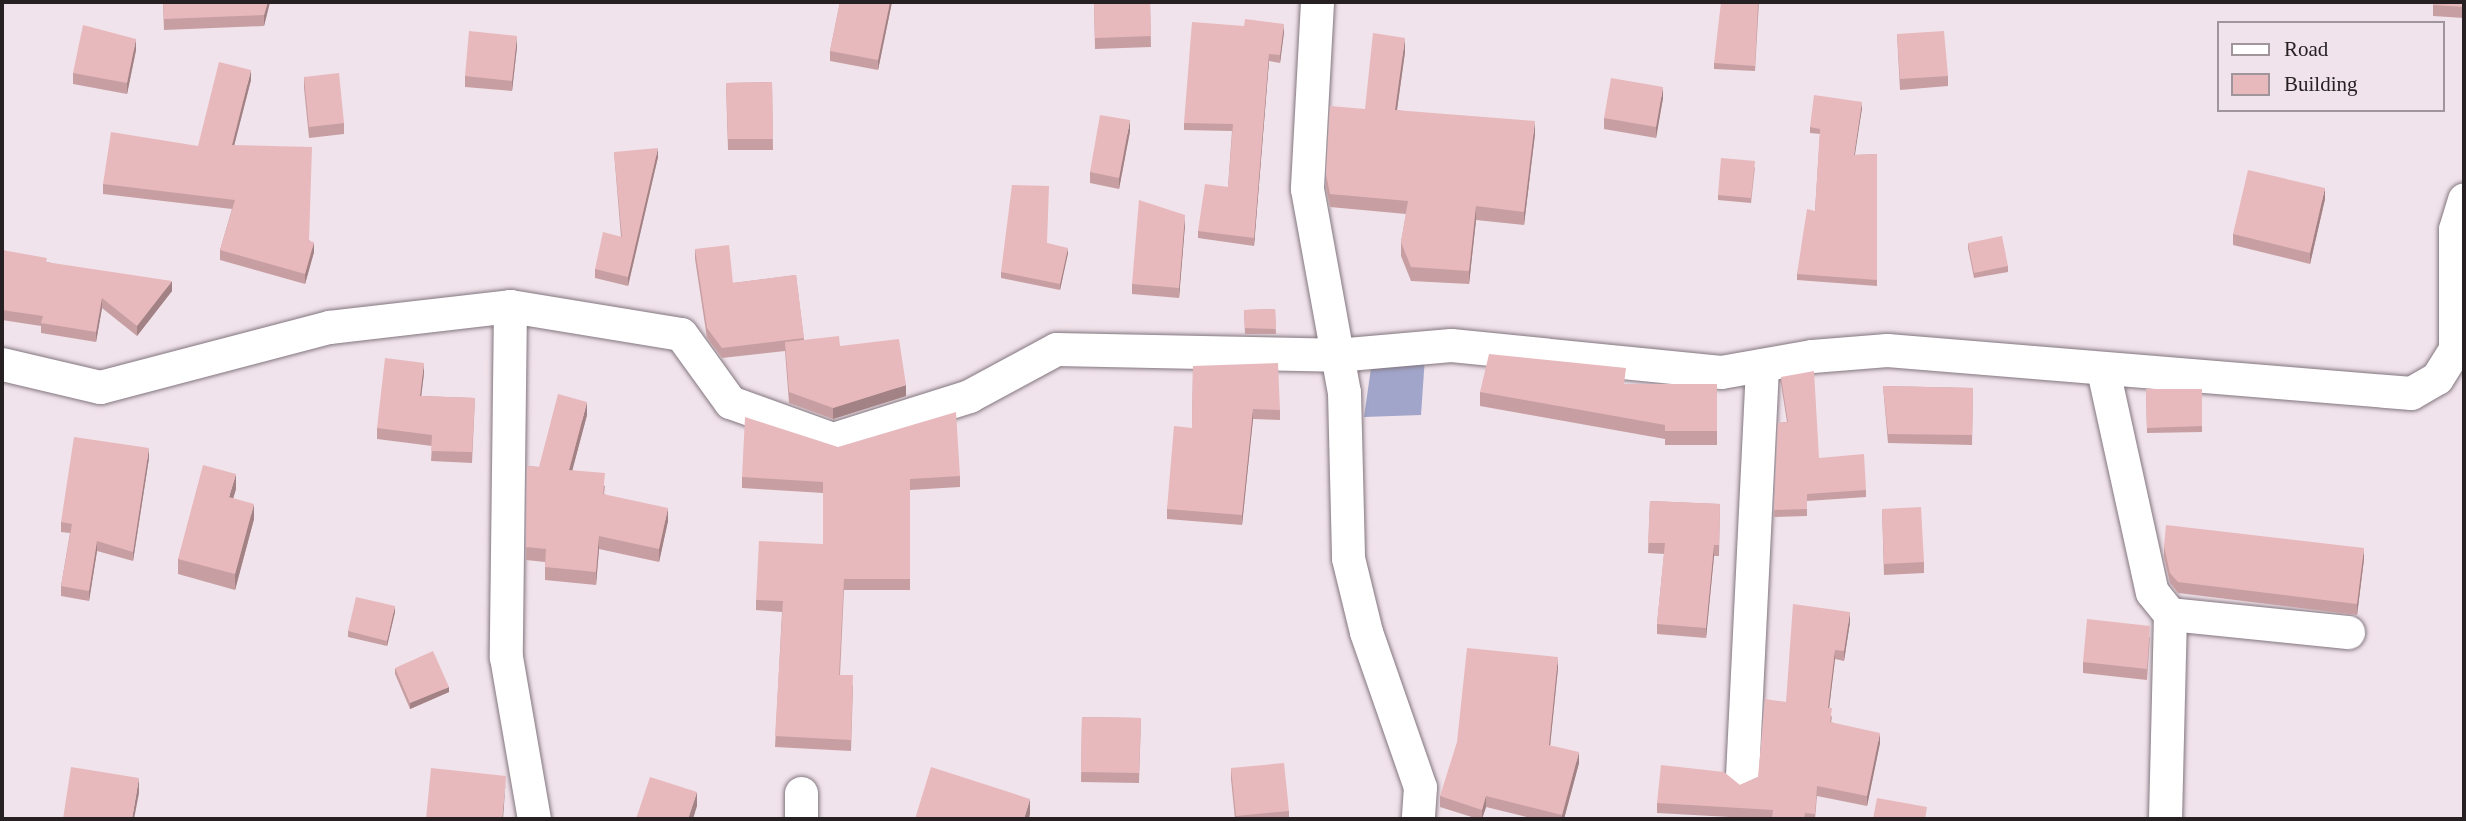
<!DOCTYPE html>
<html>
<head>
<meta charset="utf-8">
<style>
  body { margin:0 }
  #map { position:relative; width:2466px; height:821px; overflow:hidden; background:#f1e3eb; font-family:"Times New Roman",serif }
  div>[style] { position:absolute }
  .water>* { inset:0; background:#a1a5ca }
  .roads { filter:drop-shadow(0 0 2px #83767e) drop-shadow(0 0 2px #83767e) }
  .minor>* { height:33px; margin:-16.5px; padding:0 16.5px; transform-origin:16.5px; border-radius:16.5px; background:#fff }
  .wall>* { inset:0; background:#c79fa3 }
  .shaded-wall>* { inset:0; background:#a28284 }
  .building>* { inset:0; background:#e7b9bd }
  span { translate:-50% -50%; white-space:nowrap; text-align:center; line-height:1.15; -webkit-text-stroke:5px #f1e3eb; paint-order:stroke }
  .frame { position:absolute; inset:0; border:4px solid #262023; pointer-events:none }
  .legend { position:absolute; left:2217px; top:21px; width:228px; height:91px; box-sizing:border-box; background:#f1e3eb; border:2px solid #a0959b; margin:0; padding:9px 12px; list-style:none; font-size:21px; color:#262023 }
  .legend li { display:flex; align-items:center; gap:14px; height:35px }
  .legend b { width:35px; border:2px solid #a0959b }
</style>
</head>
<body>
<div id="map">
  <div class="water">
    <div style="clip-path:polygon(1425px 357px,1421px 415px,1364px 417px,1371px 368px)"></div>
  </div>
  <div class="roads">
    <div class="minor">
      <div style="left:1317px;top:2px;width:187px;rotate:93.1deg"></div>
      <div style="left:1307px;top:189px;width:206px;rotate:79.7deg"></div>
      <div style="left:1344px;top:392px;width:166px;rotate:88.6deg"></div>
      <div style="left:1348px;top:558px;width:76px;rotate:76.3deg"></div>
      <div style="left:1366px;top:632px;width:164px;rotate:70.8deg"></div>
      <div style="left:1420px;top:787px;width:32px;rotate:94deg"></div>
      <div style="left:510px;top:306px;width:351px;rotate:90.7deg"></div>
      <div style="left:506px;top:657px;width:164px;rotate:80.2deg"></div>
      <div style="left:2px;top:364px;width:101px;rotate:13.2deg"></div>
      <div style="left:100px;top:387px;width:237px;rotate:-14.7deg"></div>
      <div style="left:329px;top:327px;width:182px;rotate:-6.6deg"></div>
      <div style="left:510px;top:306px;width:173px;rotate:9.3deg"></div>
      <div style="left:681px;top:334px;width:84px;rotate:54.2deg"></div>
      <div style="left:730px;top:402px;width:109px;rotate:19.8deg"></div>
      <div style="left:833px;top:439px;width:143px;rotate:-17.5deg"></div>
      <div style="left:969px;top:396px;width:99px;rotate:-28.4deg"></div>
      <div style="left:1056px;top:349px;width:280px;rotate:1.2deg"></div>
      <div style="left:1336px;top:355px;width:115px;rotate:-5deg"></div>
      <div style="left:1451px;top:345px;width:271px;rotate:5.7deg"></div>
      <div style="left:1721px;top:372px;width:92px;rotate:-10deg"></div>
      <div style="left:1812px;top:356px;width:75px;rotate:-4.6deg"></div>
      <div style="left:1887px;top:350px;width:526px;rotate:4.69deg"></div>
      <div style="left:2411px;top:393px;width:30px;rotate:-30deg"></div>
      <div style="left:2437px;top:378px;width:34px;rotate:-58deg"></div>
      <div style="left:2455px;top:349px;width:120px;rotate:-90deg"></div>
      <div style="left:2455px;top:229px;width:31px;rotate:-73deg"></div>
      <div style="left:2103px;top:370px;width:227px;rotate:77.6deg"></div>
      <div style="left:2152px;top:592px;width:28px;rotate:51deg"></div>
      <div style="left:2170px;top:614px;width:205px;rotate:91.4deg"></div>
      <div style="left:2170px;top:614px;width:179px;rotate:5.8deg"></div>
      <div style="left:1742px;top:776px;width:411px;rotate:-87.2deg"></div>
      <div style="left:801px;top:793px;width:26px;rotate:90deg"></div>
    </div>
  </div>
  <div class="wall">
    <div style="clip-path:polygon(163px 2px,270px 2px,264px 26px,164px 30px)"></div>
    <div style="clip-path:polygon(840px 2px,892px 2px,878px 70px,830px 61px,830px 51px)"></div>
    <div style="clip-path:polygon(1094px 2px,1150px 2px,1151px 47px,1095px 49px)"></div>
    <div style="clip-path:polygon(1759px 2px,1755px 71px,1714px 69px,1714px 63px)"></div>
    <div style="clip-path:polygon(2433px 2px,2464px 2px,2464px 18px,2433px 16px)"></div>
    <div style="clip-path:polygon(1284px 32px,1280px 63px,1269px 61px,1254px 246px,1198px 238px,1198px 231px,1228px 187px,1232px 131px,1184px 130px,1184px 123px)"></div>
    <div style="clip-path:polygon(1897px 34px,1948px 76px,1948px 86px,1900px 90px)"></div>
    <div style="clip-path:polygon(517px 47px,512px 91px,465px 87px,465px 76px)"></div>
    <div style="clip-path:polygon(136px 50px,127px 94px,73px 84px,73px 73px)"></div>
    <div style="clip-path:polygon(1405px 52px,1397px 110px,1535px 134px,1524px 225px,1476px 220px,1469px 284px,1411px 281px,1401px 256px,1401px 242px,1406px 214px,1330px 207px,1326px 188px,1326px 174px,1365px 109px)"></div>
    <div style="clip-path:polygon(304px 77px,344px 123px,344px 134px,309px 138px,304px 88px)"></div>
    <div style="clip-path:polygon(251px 80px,234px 145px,310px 241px,314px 252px,305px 284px,220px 260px,220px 250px,232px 209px,103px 194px,103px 184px,198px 146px)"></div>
    <div style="clip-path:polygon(772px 82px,773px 150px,728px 150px,726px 83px)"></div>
    <div style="clip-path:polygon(1663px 98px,1656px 138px,1604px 129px,1604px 118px)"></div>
    <div style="clip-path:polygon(1862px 108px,1854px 155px,1877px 154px,1877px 286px,1797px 280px,1797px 274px,1815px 211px,1820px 134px,1810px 133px,1810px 127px)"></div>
    <div style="clip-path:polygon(1130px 131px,1119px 189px,1090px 183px,1090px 172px)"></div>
    <div style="clip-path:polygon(614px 152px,658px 157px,628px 286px,595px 278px,595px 269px,621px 237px)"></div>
    <div style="clip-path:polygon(1755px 167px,1751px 203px,1718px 200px,1718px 195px)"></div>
    <div style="clip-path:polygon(2325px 199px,2310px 264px,2233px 245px,2233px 234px)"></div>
    <div style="clip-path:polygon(1185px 225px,1179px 298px,1132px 294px,1132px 284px)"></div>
    <div style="clip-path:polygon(1047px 243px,1068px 253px,1060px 290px,1001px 278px,1001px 272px)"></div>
    <div style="clip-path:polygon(1968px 243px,2008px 266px,2008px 272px,1974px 278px,1968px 248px)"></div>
    <div style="clip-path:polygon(695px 249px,733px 283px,796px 275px,804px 340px,840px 346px,906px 396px,833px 419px,789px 403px,785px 351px,722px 358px,707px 338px,695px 259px)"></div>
    <div style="clip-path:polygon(2px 250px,47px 262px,172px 291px,137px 336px,102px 308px,96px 342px,41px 333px,41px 326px,2px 320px)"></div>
    <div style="clip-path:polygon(1275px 309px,1276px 334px,1245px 334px,1244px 310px)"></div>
    <div style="clip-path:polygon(1193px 366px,1280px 410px,1280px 420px,1253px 419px,1242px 525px,1167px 519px,1167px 509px,1192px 428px)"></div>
    <div style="clip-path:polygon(424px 373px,421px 396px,475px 398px,472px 463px,431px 461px,432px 446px,377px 439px,377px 428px)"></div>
    <div style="clip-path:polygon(1781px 377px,1819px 458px,1866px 490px,1866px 497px,1807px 501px,1807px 516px,1774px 517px,1778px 423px,1787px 422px,1781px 384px)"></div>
    <div style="clip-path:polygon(1626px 384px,1717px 384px,1717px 445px,1665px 445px,1665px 439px,1480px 406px,1480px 392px)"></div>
    <div style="clip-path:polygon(1883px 386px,1973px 388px,1972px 445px,1888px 443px)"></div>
    <div style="clip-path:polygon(2146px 389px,2202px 389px,2202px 432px,2147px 433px)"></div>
    <div style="clip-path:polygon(587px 415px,572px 470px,605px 486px,604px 494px,668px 521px,659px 562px,599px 549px,596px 585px,545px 580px,545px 562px,526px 560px,527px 466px,539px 467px)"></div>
    <div style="clip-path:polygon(838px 447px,960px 476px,960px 487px,910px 490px,910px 590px,844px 590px,840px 675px,853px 686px,851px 751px,775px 747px,782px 612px,756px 610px,756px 600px,823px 544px,823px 493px,742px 488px,742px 477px)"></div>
    <div style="clip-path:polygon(149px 458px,133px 561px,97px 551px,89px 601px,61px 596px,61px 586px,70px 533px,61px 532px,61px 522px)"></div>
    <div style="clip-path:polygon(236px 489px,233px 498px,254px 519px,235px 590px,178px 574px,178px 559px)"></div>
    <div style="clip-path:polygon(1650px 501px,1720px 504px,1719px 556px,1714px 556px,1706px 638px,1657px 634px,1657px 624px,1664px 554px,1648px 553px)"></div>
    <div style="clip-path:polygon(1882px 509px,1924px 562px,1924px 573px,1884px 575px)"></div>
    <div style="clip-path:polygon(2164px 546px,2364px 559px,2357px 615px,2178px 593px,2170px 583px,2164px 557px)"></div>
    <div style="clip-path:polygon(395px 612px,387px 646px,348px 637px,348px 631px)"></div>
    <div style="clip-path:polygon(1850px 622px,1844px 661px,1835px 659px,1829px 708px,1832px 718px,1831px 722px,1880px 743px,1867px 806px,1817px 796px,1815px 819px,1766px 819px,1657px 813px,1657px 803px,1740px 785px,1758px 777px,1786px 702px)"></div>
    <div style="clip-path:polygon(2150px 637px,2147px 680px,2083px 673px,2083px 662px)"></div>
    <div style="clip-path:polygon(395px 668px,449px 692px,410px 709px,395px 674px)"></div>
    <div style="clip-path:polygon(1558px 668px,1550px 746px,1579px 763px,1564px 819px,1535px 819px,1486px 807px,1482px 819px,1478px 819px,1440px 807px,1440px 796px)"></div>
    <div style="clip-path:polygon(1082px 717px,1141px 718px,1139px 783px,1081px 782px)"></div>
    <div style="clip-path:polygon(1231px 768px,1289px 811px,1289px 819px,1235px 819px,1231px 779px)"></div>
  </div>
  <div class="shaded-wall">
    <div style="clip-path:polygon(268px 2px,270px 2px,264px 26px,264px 15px)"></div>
    <div style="clip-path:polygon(890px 2px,892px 2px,878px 70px,878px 60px)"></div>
    <div style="clip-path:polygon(1284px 24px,1284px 32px,1280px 63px,1280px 55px)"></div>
    <div style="clip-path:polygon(517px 36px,517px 47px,512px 91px,512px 81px)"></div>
    <div style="clip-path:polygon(1405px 38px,1405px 52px,1395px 124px,1395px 110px)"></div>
    <div style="clip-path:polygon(136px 39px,136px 50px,127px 94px,127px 83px)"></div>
    <div style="clip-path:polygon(1269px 54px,1269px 61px,1254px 246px,1254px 238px)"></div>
    <div style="clip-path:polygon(251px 70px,251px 80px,232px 154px,232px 145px)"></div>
    <div style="clip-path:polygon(1663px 87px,1663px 98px,1656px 138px,1656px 127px)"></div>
    <div style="clip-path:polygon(1862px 102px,1862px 108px,1854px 161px,1854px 155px)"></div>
    <div style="clip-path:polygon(1130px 120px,1130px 131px,1119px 189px,1119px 178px)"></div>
    <div style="clip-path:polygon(1535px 121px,1535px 134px,1524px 225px,1524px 212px)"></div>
    <div style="clip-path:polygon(658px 148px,658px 157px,628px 286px,628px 277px)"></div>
    <div style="clip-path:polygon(2325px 188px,2325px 199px,2310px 264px,2310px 253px)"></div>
    <div style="clip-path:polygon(1476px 206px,1476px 220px,1469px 284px,1469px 271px)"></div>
    <div style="clip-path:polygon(1185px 215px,1185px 225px,1179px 298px,1179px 288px)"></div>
    <div style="clip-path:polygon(314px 242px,314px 252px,305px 284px,305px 274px)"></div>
    <div style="clip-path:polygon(1068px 248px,1068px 253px,1060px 290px,1060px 284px)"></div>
    <div style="clip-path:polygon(172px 281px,172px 291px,137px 336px,137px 326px)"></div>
    <div style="clip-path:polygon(102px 298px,102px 308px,96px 342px,96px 332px)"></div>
    <div style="clip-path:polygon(424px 363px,424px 373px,420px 407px,420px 396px)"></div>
    <div style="clip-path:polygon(906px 385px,906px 396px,833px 419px,833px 408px)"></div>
    <div style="clip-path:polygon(587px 402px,587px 415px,569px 483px,569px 470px)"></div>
    <div style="clip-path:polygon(1253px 409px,1253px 419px,1242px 525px,1242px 515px)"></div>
    <div style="clip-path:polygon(149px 448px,149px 458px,133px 561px,133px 552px)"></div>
    <div style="clip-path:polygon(236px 474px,236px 489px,229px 512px,229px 497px)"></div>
    <div style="clip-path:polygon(254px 504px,254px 519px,235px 590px,235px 574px)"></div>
    <div style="clip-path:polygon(668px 508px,668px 521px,659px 562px,659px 549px)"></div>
    <div style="clip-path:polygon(599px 536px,599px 549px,596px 585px,596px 572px)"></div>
    <div style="clip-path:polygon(97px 541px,97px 551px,89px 601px,89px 591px)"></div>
    <div style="clip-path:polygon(1714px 545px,1714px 556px,1706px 638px,1706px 628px)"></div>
    <div style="clip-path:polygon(2364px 548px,2364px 559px,2357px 615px,2357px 604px)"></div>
    <div style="clip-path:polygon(395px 606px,395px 612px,387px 646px,387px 641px)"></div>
    <div style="clip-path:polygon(1850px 612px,1850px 622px,1844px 661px,1844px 651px)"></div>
    <div style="clip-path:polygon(1835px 650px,1835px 659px,1828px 718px,1828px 708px)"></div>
    <div style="clip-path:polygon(1558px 657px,1558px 668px,1549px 756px,1549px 745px)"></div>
    <div style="clip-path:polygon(449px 687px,449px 692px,410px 709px,410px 703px)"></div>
    <div style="clip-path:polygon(1880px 733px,1880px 743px,1867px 806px,1867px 796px)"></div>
    <div style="clip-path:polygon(1579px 752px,1579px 763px,1564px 819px,1562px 819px,1562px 815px)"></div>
    <div style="clip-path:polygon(506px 776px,503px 819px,502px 819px)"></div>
    <div style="clip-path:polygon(139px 778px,139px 793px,134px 819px,132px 819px)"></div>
    <div style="clip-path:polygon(697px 792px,697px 806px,693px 819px,688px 819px)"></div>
    <div style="clip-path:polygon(1486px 796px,1486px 807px,1482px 819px,1482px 810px)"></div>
    <div style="clip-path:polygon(1030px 799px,1030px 814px,1029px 819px,1024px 819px)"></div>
  </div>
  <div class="building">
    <div style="clip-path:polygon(163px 2px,268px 2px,264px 15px,164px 19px)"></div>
    <div style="clip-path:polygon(840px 2px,890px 2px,878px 60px,830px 51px)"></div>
    <div style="clip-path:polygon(1094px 2px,1150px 2px,1151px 36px,1095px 38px)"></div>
    <div style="clip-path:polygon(1721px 2px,1758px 2px,1755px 66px,1714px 63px)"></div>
    <div style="clip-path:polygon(2433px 2px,2464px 2px,2464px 7px,2433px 5px)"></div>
    <div style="clip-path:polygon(1245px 19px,1284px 24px,1280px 55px,1269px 54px,1254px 238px,1198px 231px,1205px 184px,1228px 187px,1233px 124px,1184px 123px,1192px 22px,1244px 26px)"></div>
    <div style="clip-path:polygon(83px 25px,136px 39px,127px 83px,73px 73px)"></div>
    <div style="clip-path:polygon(469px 31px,517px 36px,512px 81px,465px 76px)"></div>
    <div style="clip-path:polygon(1944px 31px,1948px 76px,1900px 79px,1897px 34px)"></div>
    <div style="clip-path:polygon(1373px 33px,1405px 38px,1395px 110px,1535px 121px,1524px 212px,1476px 206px,1469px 271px,1411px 267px,1401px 242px,1408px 201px,1330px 194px,1326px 174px,1330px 106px,1365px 109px)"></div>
    <div style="clip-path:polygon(219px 62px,251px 70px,232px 145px,312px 147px,309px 241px,314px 242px,305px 274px,220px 250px,235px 200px,103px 184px,111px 132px,198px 146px)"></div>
    <div style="clip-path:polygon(339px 73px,344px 123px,309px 127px,304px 77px)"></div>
    <div style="clip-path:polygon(1611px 78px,1663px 87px,1656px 127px,1604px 118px)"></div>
    <div style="clip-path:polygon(772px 82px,773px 139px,728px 139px,726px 83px)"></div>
    <div style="clip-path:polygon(1814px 95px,1862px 102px,1854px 155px,1877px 154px,1877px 280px,1797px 274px,1807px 209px,1815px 211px,1820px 129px,1810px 127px)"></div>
    <div style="clip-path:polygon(1100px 115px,1130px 120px,1119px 178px,1090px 172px)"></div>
    <div style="clip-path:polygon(658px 148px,628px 277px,595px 269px,603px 232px,622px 237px,614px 152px)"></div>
    <div style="clip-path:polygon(1721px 158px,1755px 161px,1751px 198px,1718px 195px)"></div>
    <div style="clip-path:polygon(2248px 170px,2325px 188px,2310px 253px,2233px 234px)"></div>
    <div style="clip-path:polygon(1012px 185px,1049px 186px,1047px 243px,1068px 248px,1060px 284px,1001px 272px)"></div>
    <div style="clip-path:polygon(1139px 200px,1185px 215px,1179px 288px,1132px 284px)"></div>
    <div style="clip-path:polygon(2002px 236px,2008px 266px,1974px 273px,1968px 243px)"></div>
    <div style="clip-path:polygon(729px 245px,733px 283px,796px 275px,804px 338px,722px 348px,707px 328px,695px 249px)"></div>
    <div style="clip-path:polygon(2px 250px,47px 258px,46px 262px,172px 281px,137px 326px,102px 298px,96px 332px,41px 323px,43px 316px,2px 310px)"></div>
    <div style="clip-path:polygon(1275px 309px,1276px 329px,1245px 328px,1244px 310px)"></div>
    <div style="clip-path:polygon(839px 336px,840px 346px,899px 339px,906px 385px,833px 408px,789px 392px,785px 342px)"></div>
    <div style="clip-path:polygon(1489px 354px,1626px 368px,1624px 384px,1717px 384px,1717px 431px,1665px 431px,1665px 425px,1480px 392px)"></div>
    <div style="clip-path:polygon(385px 358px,424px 363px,420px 396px,475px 398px,472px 452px,431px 451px,432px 435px,377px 428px)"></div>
    <div style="clip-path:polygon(1278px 363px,1280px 410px,1253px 409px,1242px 515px,1167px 509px,1174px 426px,1192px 428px,1193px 366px)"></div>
    <div style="clip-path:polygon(1814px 371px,1819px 458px,1864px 454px,1866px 490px,1807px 494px,1807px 509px,1774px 510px,1778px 423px,1788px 422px,1781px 377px)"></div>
    <div style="clip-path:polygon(1883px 386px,1973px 388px,1972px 435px,1888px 434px)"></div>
    <div style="clip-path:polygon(2146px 389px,2202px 389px,2202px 426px,2147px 428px)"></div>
    <div style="clip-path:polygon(558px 394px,587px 402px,569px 470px,605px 473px,603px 494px,668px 508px,659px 549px,599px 536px,596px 572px,545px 567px,546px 549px,526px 547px,527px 466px,539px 467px)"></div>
    <div style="clip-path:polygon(956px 412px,960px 476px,910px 479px,910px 579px,844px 579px,839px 675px,853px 675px,851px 740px,775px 736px,783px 601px,756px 600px,759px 541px,823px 544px,823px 482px,742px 477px,745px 417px,838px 447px)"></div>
    <div style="clip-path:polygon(74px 437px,149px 448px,133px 552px,97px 541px,89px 591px,61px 586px,72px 524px,61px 522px)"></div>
    <div style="clip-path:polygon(203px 465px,236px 474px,229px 497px,254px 504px,235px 574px,178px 559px)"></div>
    <div style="clip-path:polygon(1650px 501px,1720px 504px,1719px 545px,1714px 545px,1706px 628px,1657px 624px,1665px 543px,1648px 543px)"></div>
    <div style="clip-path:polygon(1921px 507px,1924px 562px,1884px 564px,1882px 509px)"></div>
    <div style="clip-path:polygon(2166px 525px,2364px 548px,2357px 604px,2178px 582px,2170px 573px,2164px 546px)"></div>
    <div style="clip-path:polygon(356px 597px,395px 606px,387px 641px,348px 631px)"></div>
    <div style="clip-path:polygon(1793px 604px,1850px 612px,1844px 651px,1835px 650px,1828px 708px,1832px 708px,1830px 722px,1880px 733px,1867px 796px,1817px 786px,1815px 814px,1805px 813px,1804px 819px,1772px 819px,1773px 810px,1657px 803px,1661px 765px,1724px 772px,1740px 785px,1758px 777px,1765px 699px,1786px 702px)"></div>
    <div style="clip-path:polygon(2087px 619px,2150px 626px,2147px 669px,2083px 662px)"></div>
    <div style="clip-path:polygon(1467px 648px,1558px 657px,1549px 745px,1579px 752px,1562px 815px,1486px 796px,1482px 810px,1440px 796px,1457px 742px)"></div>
    <div style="clip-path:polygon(433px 651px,449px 687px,410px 703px,395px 668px)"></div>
    <div style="clip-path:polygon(1082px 717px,1141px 718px,1139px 773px,1081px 772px)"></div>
    <div style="clip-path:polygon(1284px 763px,1289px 811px,1236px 816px,1231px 768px)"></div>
    <div style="clip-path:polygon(71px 767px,139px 778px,132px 819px,63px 819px)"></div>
    <div style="clip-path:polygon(931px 767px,1030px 799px,1024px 819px,915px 819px)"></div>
    <div style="clip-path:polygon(431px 768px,506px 776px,502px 819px,426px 819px)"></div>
    <div style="clip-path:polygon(650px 777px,697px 792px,688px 819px,636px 819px)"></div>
    <div style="clip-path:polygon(1877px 798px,1927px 807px,1925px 819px,1873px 819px)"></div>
  </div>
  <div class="frame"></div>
  <ul class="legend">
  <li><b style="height:9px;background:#fff"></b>Road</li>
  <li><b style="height:19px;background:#e7b9bd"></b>Building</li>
  </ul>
</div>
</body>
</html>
